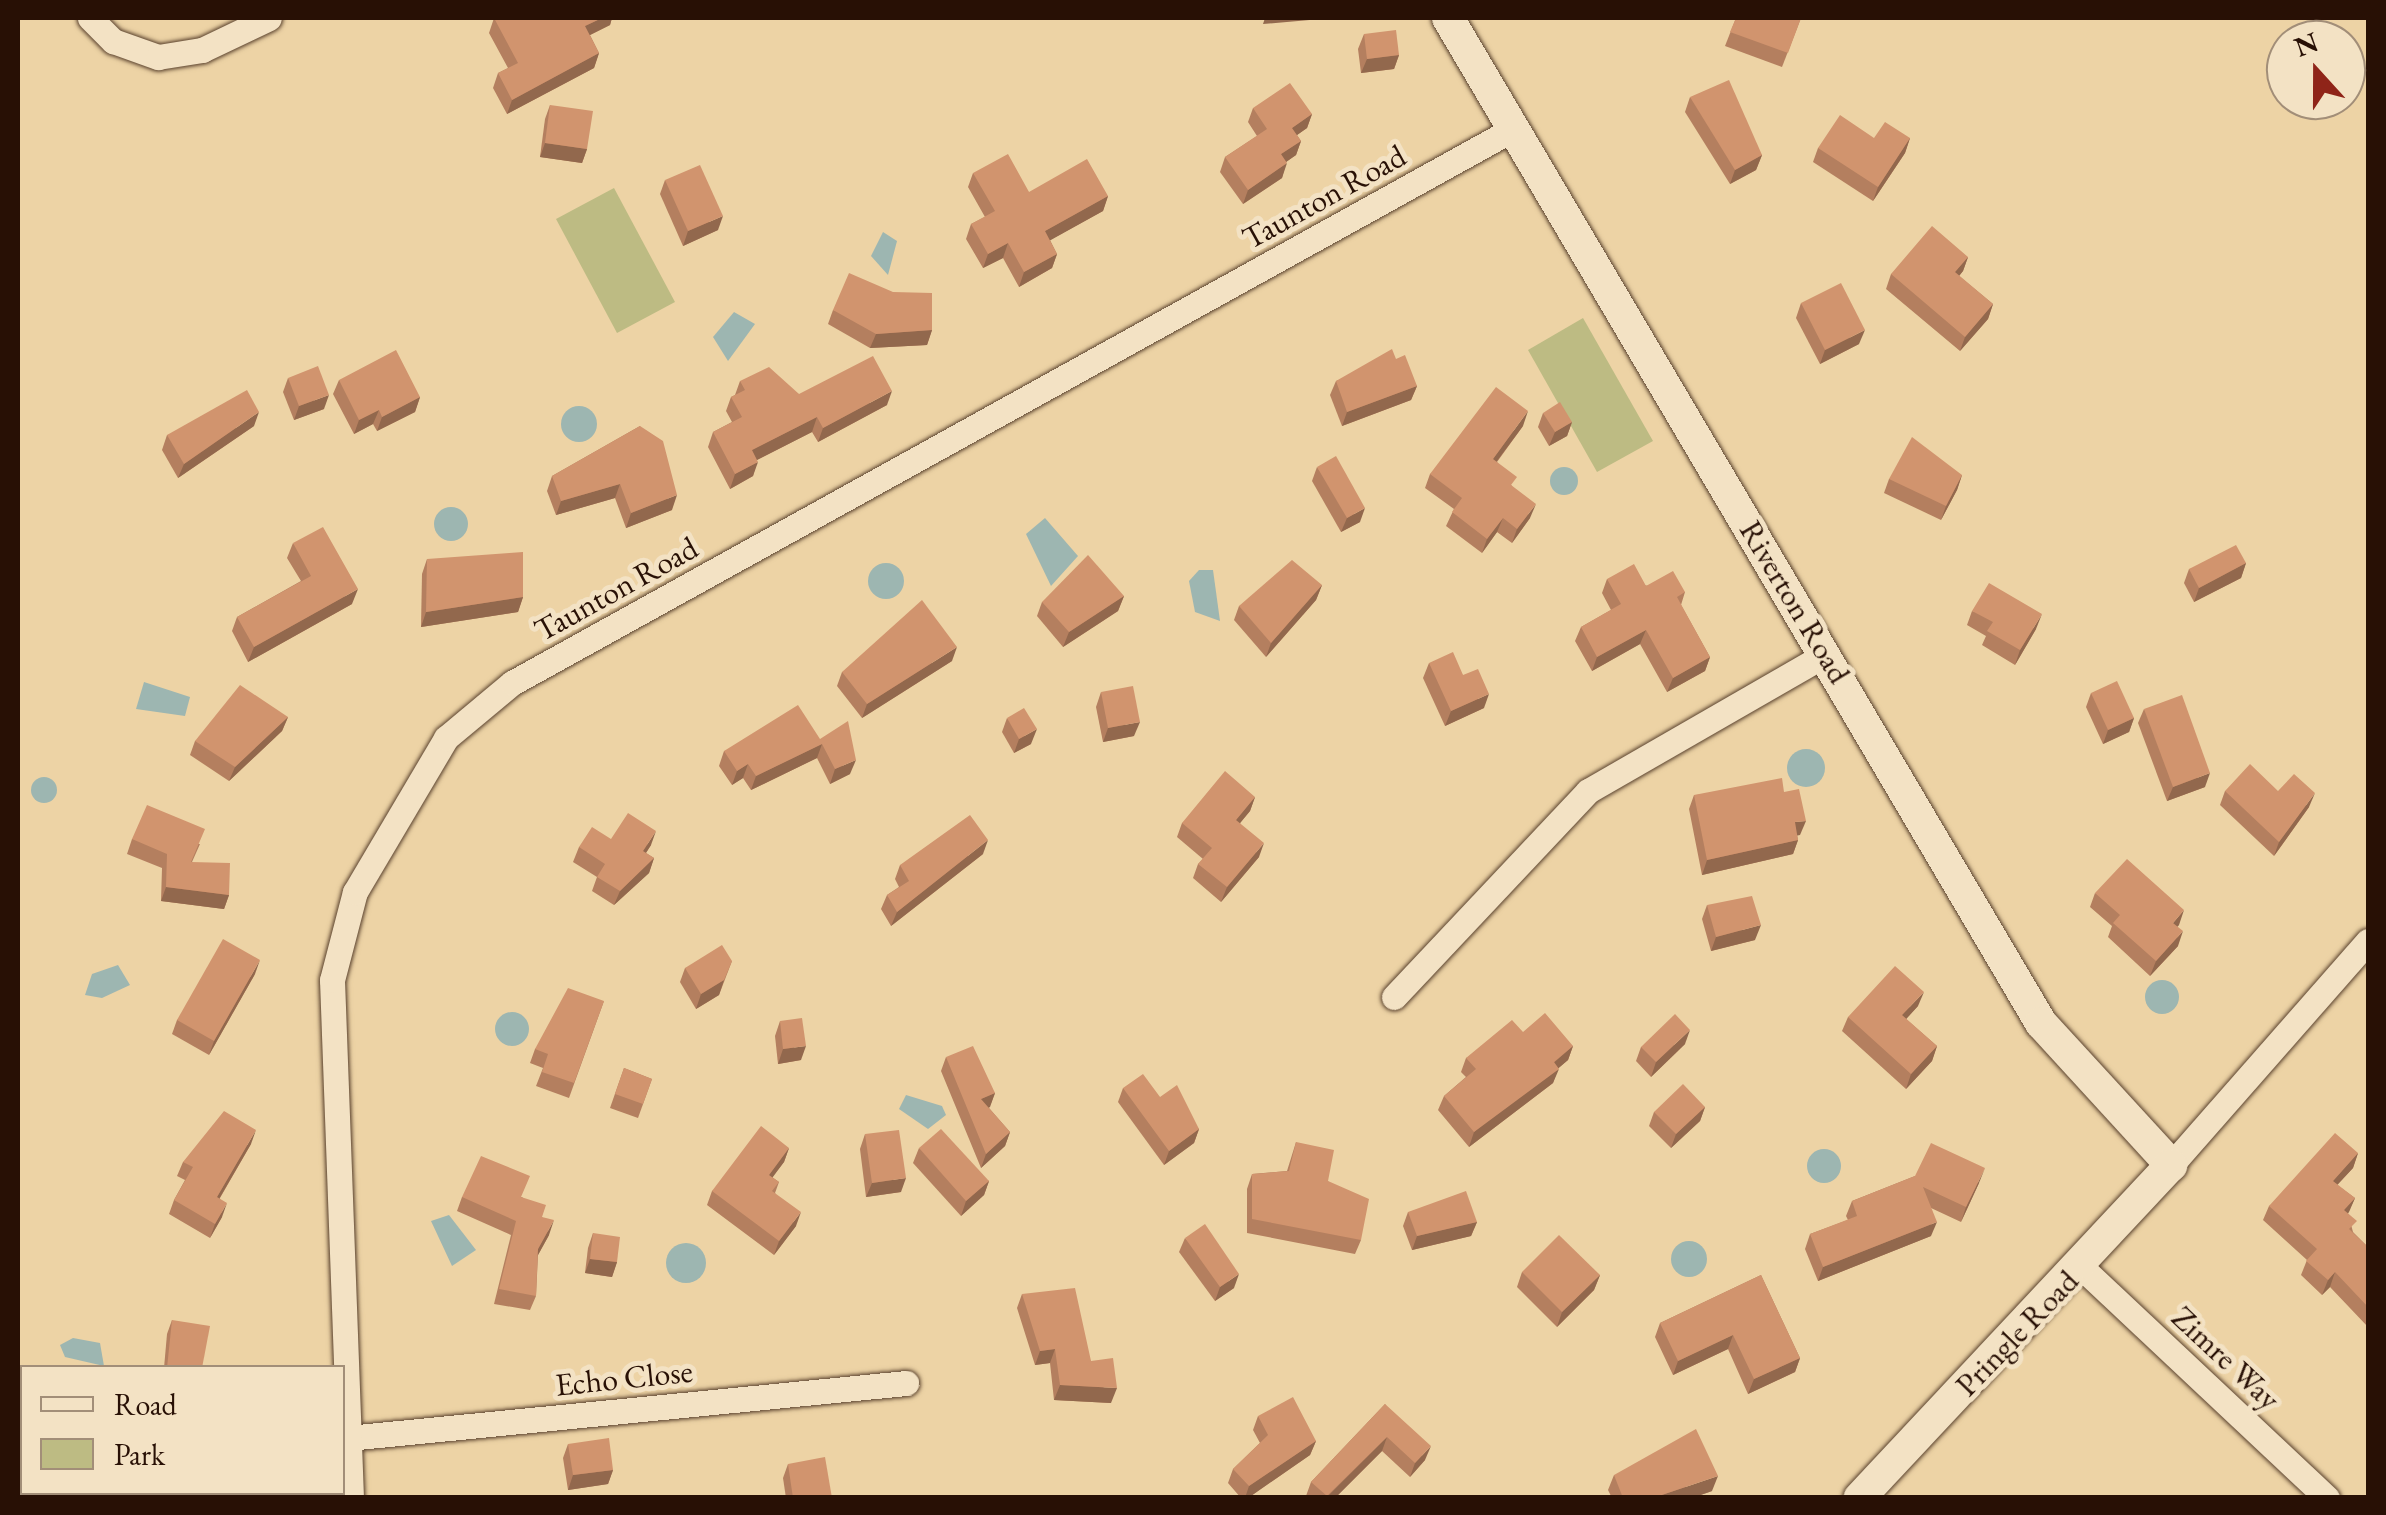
<!DOCTYPE html>
<html>
<head>
<meta charset="utf-8">
<style>
  body { margin:0 }
  #map { position:relative; width:2386px; height:1515px; overflow:hidden; background:#edd3a5; font-family:"EB Garamond",serif }
  div>[style] { position:absolute }
  .green>* { inset:0; background:#bdbb83 }
  .water>* { inset:0; background:#9db6b1 }
  .round { border-radius:50% }
  .roads { filter:drop-shadow(0 0 2px #59412d) drop-shadow(0 0 2px #59412d) }
  .minor>* { height:25px; margin:-12.5px; padding:0 12.5px; transform-origin:12.5px; border-radius:12.5px; background:#f3e2c4 }
  .tertiary>* { height:32px; margin:-16px; padding:0 16px; transform-origin:16px; border-radius:16px; background:#f3e2c4 }
  .wall>* { inset:0; background:#b47f5f }
  .shaded-wall>* { inset:0; background:#92684d }
  .building>* { inset:0; background:#d1946e }
  span { translate:-50% -50%; white-space:nowrap; text-align:center; line-height:1.15; -webkit-text-stroke:10px #f3e2c4; paint-order:stroke }
  .street-label { font-size:32px; color:#281005 }
  .frame { position:absolute; inset:0; border:20px solid #281005; pointer-events:none }
  .legend { position:absolute; left:20px; top:1365px; width:325px; height:130px; box-sizing:border-box; background:#f3e2c4; border:2px solid #a28e78; margin:0; padding:12px 18px; list-style:none; font-size:30px; color:#281005 }
  .legend li { display:flex; align-items:center; gap:20px; height:50px }
  .legend b { width:50px; border:2px solid #a28e78 }
  .north { position:absolute; left:2266px; top:20px; width:100px; height:100px; box-sizing:border-box; background:#f3e2c4; border:2px solid #a28e78; border-radius:50%; rotate:339deg; font-size:28px; font-weight:700; line-height:40px; text-align:center; color:#281005 }
  .north::after { content:''; display:block; margin:auto; width:35px; height:45px; background:#8f2418; clip-path:polygon(50% 0,100% 100%,50% 72%,0 100%) }
</style>
</head>
<body>
<div id="map">
  <div class="green">
    <div style="clip-path:polygon(614px 188px,675px 302px,617px 333px,556px 219px)"></div>
    <div style="clip-path:polygon(1583px 318px,1653px 441px,1597px 472px,1528px 350px)"></div>
  </div>
  <div class="water">
    <div style="clip-path:polygon(883px 232px,897px 241px,888px 275px,871px 256px)"></div>
    <div style="clip-path:polygon(734px 312px,755px 324px,728px 361px,713px 337px)"></div>
    <div class="round" style="left:561px;top:406px;width:36px;height:36px"></div>
    <div class="round" style="left:1550px;top:467px;width:28px;height:28px"></div>
    <div class="round" style="left:434px;top:507px;width:34px;height:34px"></div>
    <div style="clip-path:polygon(1045px 518px,1078px 556px,1051px 586px,1026px 534px)"></div>
    <div class="round" style="left:868px;top:563px;width:36px;height:36px"></div>
    <div style="clip-path:polygon(1199px 570px,1213px 570px,1220px 621px,1195px 612px,1189px 581px)"></div>
    <div style="clip-path:polygon(144px 682px,190px 697px,185px 716px,136px 709px)"></div>
    <div class="round" style="left:1787px;top:749px;width:38px;height:38px"></div>
    <div class="round" style="left:31px;top:777px;width:26px;height:26px"></div>
    <div style="clip-path:polygon(118px 965px,130px 985px,102px 998px,85px 995px,92px 974px)"></div>
    <div class="round" style="left:2145px;top:980px;width:34px;height:34px"></div>
    <div class="round" style="left:495px;top:1012px;width:34px;height:34px"></div>
    <div style="clip-path:polygon(906px 1095px,942px 1106px,946px 1115px,928px 1129px,899px 1109px)"></div>
    <div class="round" style="left:1807px;top:1149px;width:34px;height:34px"></div>
    <div style="clip-path:polygon(449px 1215px,476px 1250px,452px 1266px,431px 1221px)"></div>
    <div class="round" style="left:1671px;top:1241px;width:36px;height:36px"></div>
    <div class="round" style="left:666px;top:1243px;width:40px;height:40px"></div>
    <div style="clip-path:polygon(73px 1338px,100px 1343px,104px 1366px,65px 1357px,60px 1345px)"></div>
  </div>
  <div class="roads">
    <div class="minor">
      <div style="left:90px;top:18px;width:33px;rotate:45deg"></div>
      <div style="left:113px;top:41px;width:48px;rotate:19.6deg"></div>
      <div style="left:158px;top:57px;width:45px;rotate:-9deg"></div>
      <div style="left:202px;top:50px;width:74px;rotate:-25.5deg"></div>
      <div style="left:1394px;top:997px;width:283px;rotate:-46.7deg"></div>
      <div style="left:1588px;top:791px;width:275px;rotate:-29.9deg"></div>
      <div style="left:2171px;top:1165px;width:298px;rotate:-48.7deg"></div>
      <div style="left:2080px;top:1266px;width:339px;rotate:43.2deg"></div>
      <div style="left:348px;top:1438px;width:561px;rotate:-5.63deg"></div>
      <div style="left:351px;top:1498px;width:518px;rotate:-92.1deg"></div>
      <div style="left:332px;top:980px;width:91px;rotate:-75.4deg"></div>
      <div style="left:355px;top:892px;width:179px;rotate:-59.4deg"></div>
      <div style="left:446px;top:738px;width:86px;rotate:-39.8deg"></div>
      <div style="left:512px;top:683px;width:1146px;rotate:-28.96deg"></div>
    </div>
    <div class="tertiary">
      <div style="left:1448px;top:18px;width:1167px;rotate:59.46deg"></div>
      <div style="left:2041px;top:1023px;width:193px;rotate:47.5deg"></div>
      <div style="left:2171px;top:1165px;width:456px;rotate:133.1deg"></div>
    </div>
  </div>
  <div class="wall">
    <div style="clip-path:polygon(494px 18px,612px 18px,610px 25px,590px 35px,599px 53px,594px 68px,507px 114px,493px 88px,498px 73px,508px 68px,489px 33px)"></div>
    <div style="clip-path:polygon(1736px 18px,1801px 18px,1782px 67px,1725px 46px)"></div>
    <div style="clip-path:polygon(1364px 34px,1399px 55px,1394px 69px,1361px 73px,1358px 49px)"></div>
    <div style="clip-path:polygon(1690px 97px,1762px 155px,1756px 170px,1730px 184px,1685px 112px)"></div>
    <div style="clip-path:polygon(550px 105px,587px 149px,582px 163px,540px 157px,545px 119px)"></div>
    <div style="clip-path:polygon(1253px 108px,1312px 114px,1307px 128px,1297px 135px,1301px 141px,1296px 155px,1286px 162px,1282px 178px,1243px 204px,1220px 172px,1225px 157px,1257px 136px,1248px 122px)"></div>
    <div style="clip-path:polygon(1874px 138px,1910px 138px,1905px 153px,1873px 201px,1813px 162px,1818px 148px)"></div>
    <div style="clip-path:polygon(973px 173px,1029px 192px,1108px 196px,1103px 211px,1050px 240px,1057px 254px,1052px 268px,1019px 287px,1003px 258px,983px 268px,966px 239px,971px 224px,985px 217px,968px 187px)"></div>
    <div style="clip-path:polygon(665px 180px,718px 230px,683px 246px,660px 194px)"></div>
    <div style="clip-path:polygon(1968px 257px,1963px 271px,1959px 276px,1993px 304px,1988px 319px,1960px 351px,1886px 289px,1891px 274px)"></div>
    <div style="clip-path:polygon(1801px 303px,1859px 344px,1820px 364px,1796px 318px)"></div>
    <div style="clip-path:polygon(833px 310px,932px 330px,927px 345px,870px 348px,828px 324px)"></div>
    <div style="clip-path:polygon(1396px 359px,1417px 386px,1411px 400px,1342px 426px,1330px 395px,1336px 381px)"></div>
    <div style="clip-path:polygon(288px 378px,324px 409px,294px 420px,283px 392px)"></div>
    <div style="clip-path:polygon(339px 380px,420px 397px,415px 412px,377px 431px,373px 424px,354px 434px,333px 394px)"></div>
    <div style="clip-path:polygon(740px 381px,799px 394px,887px 405px,818px 442px,812px 432px,757px 460px,753px 476px,730px 489px,708px 447px,713px 432px,732px 422px,726px 411px,731px 397px,735px 395px)"></div>
    <div style="clip-path:polygon(1543px 413px,1572px 422px,1567px 436px,1549px 446px,1538px 427px)"></div>
    <div style="clip-path:polygon(254px 426px,178px 478px,162px 450px,167px 435px)"></div>
    <div style="clip-path:polygon(640px 426px,672px 510px,626px 528px,615px 498px,556px 515px,547px 491px,552px 476px)"></div>
    <div style="clip-path:polygon(1523px 426px,1497px 462px,1513px 488px,1530px 518px,1512px 543px,1497px 532px,1482px 553px,1446px 526px,1454px 509px,1425px 488px,1430px 474px)"></div>
    <div style="clip-path:polygon(1317px 467px,1360px 522px,1341px 532px,1312px 481px)"></div>
    <div style="clip-path:polygon(1962px 475px,1957px 490px,1941px 520px,1884px 493px,1889px 479px)"></div>
    <div style="clip-path:polygon(293px 543px,352px 604px,248px 662px,232px 631px,237px 617px,301px 581px,287px 558px)"></div>
    <div style="clip-path:polygon(427px 559px,523px 597px,518px 612px,421px 627px,422px 574px)"></div>
    <div style="clip-path:polygon(2246px 563px,2241px 578px,2194px 602px,2184px 583px,2189px 569px)"></div>
    <div style="clip-path:polygon(1607px 579px,1685px 592px,1681px 605px,1710px 657px,1705px 671px,1667px 692px,1640px 644px,1592px 671px,1575px 641px,1581px 627px,1611px 610px,1602px 593px)"></div>
    <div style="clip-path:polygon(1322px 585px,1316px 600px,1266px 657px,1234px 620px,1239px 606px)"></div>
    <div style="clip-path:polygon(1124px 596px,1118px 611px,1063px 647px,1037px 616px,1042px 602px)"></div>
    <div style="clip-path:polygon(1972px 611px,2036px 629px,2015px 665px,1982px 645px,1986px 636px,1967px 625px)"></div>
    <div style="clip-path:polygon(952px 661px,862px 718px,837px 686px,842px 672px)"></div>
    <div style="clip-path:polygon(1429px 663px,1463px 675px,1484px 708px,1445px 726px,1423px 678px)"></div>
    <div style="clip-path:polygon(1101px 692px,1134px 736px,1103px 742px,1096px 707px)"></div>
    <div style="clip-path:polygon(2091px 693px,2134px 718px,2129px 732px,2103px 744px,2086px 707px)"></div>
    <div style="clip-path:polygon(2144px 709px,2205px 787px,2167px 801px,2138px 723px)"></div>
    <div style="clip-path:polygon(288px 717px,282px 731px,229px 781px,190px 755px,195px 741px)"></div>
    <div style="clip-path:polygon(1007px 718px,1031px 744px,1014px 753px,1002px 732px)"></div>
    <div style="clip-path:polygon(820px 739px,850px 774px,830px 784px,817px 758px,751px 790px,743px 778px,732px 785px,719px 766px,724px 751px)"></div>
    <div style="clip-path:polygon(2225px 791px,2278px 791px,2309px 807px,2274px 856px,2220px 805px)"></div>
    <div style="clip-path:polygon(1784px 792px,1800px 835px,1797px 835px,1798px 840px,1793px 854px,1702px 875px,1689px 809px,1694px 795px)"></div>
    <div style="clip-path:polygon(1255px 797px,1250px 811px,1240px 823px,1259px 857px,1221px 902px,1193px 878px,1198px 864px,1203px 859px,1177px 837px,1182px 823px)"></div>
    <div style="clip-path:polygon(132px 839px,200px 844px,192px 862px,229px 895px,224px 909px,161px 901px,162px 868px,127px 854px)"></div>
    <div style="clip-path:polygon(611px 839px,651px 845px,646px 853px,654px 858px,649px 873px,614px 905px,592px 891px,597px 877px,573px 862px,579px 847px)"></div>
    <div style="clip-path:polygon(983px 854px,891px 926px,881px 909px,887px 895px,899px 887px,895px 879px,900px 865px)"></div>
    <div style="clip-path:polygon(2095px 893px,2179px 925px,2177px 926px,2178px 946px,2150px 976px,2108px 937px,2112px 926px,2090px 907px)"></div>
    <div style="clip-path:polygon(1707px 905px,1755px 940px,1711px 951px,1702px 919px)"></div>
    <div style="clip-path:polygon(732px 961px,719px 995px,696px 1009px,680px 982px,685px 968px)"></div>
    <div style="clip-path:polygon(255px 974px,209px 1055px,172px 1034px,177px 1020px)"></div>
    <div style="clip-path:polygon(604px 1001px,569px 1098px,536px 1086px,543px 1068px,530px 1063px,535px 1049px)"></div>
    <div style="clip-path:polygon(1918px 1006px,1906px 1019px,1937px 1046px,1932px 1061px,1906px 1089px,1842px 1031px,1848px 1017px)"></div>
    <div style="clip-path:polygon(780px 1021px,801px 1060px,778px 1064px,775px 1036px)"></div>
    <div style="clip-path:polygon(1523px 1032px,1573px 1046px,1568px 1060px,1558px 1068px,1553px 1083px,1469px 1147px,1438px 1110px,1444px 1096px,1466px 1077px,1461px 1072px,1466px 1058px)"></div>
    <div style="clip-path:polygon(1685px 1044px,1651px 1077px,1636px 1061px,1641px 1047px)"></div>
    <div style="clip-path:polygon(946px 1057px,995px 1093px,989px 1108px,1010px 1132px,1005px 1146px,981px 1168px,941px 1071px)"></div>
    <div style="clip-path:polygon(624px 1068px,652px 1079px,638px 1118px,610px 1108px)"></div>
    <div style="clip-path:polygon(1123px 1088px,1160px 1097px,1199px 1129px,1194px 1143px,1164px 1165px,1118px 1102px)"></div>
    <div style="clip-path:polygon(1705px 1107px,1700px 1121px,1671px 1148px,1649px 1126px,1654px 1112px)"></div>
    <div style="clip-path:polygon(865px 1134px,901px 1192px,866px 1197px,860px 1149px)"></div>
    <div style="clip-path:polygon(1296px 1142px,1328px 1181px,1361px 1240px,1355px 1254px,1247px 1233px,1247px 1189px,1252px 1174px,1287px 1171px)"></div>
    <div style="clip-path:polygon(251px 1144px,220px 1198px,222px 1217px,210px 1238px,169px 1214px,174px 1200px,185px 1180px,177px 1176px,183px 1162px)"></div>
    <div style="clip-path:polygon(789px 1148px,784px 1162px,772px 1177px,779px 1182px,775px 1193px,796px 1226px,774px 1255px,707px 1205px,712px 1191px)"></div>
    <div style="clip-path:polygon(919px 1148px,989px 1181px,984px 1195px,961px 1216px,913px 1163px)"></div>
    <div style="clip-path:polygon(2358px 1153px,2353px 1168px,2337px 1185px,2355px 1198px,2348px 1213px,2353px 1232px,2368px 1247px,2368px 1327px,2330px 1287px,2322px 1295px,2301px 1275px,2307px 1260px,2263px 1220px,2269px 1206px)"></div>
    <div style="clip-path:polygon(1915px 1176px,1979px 1183px,1961px 1222px,1931px 1208px,1931px 1236px,1818px 1281px,1805px 1249px,1810px 1234px,1848px 1220px,1846px 1216px,1852px 1201px)"></div>
    <div style="clip-path:polygon(462px 1197px,522px 1197px,542px 1217px,549px 1235px,538px 1255px,536px 1296px,530px 1310px,494px 1304px,511px 1235px,457px 1211px)"></div>
    <div style="clip-path:polygon(1408px 1212px,1477px 1222px,1471px 1236px,1412px 1250px,1403px 1226px)"></div>
    <div style="clip-path:polygon(593px 1233px,617px 1262px,612px 1277px,585px 1273px,588px 1248px)"></div>
    <div style="clip-path:polygon(1185px 1238px,1234px 1288px,1215px 1301px,1179px 1252px)"></div>
    <div style="clip-path:polygon(1522px 1272px,1600px 1275px,1594px 1290px,1557px 1327px,1517px 1287px)"></div>
    <div style="clip-path:polygon(1761px 1275px,1800px 1358px,1795px 1372px,1748px 1394px,1728px 1349px,1673px 1375px,1655px 1337px,1660px 1323px)"></div>
    <div style="clip-path:polygon(1022px 1294px,1091px 1361px,1111px 1403px,1054px 1400px,1050px 1363px,1035px 1365px,1017px 1308px)"></div>
    <div style="clip-path:polygon(172px 1320px,202px 1368px,164px 1368px,167px 1334px)"></div>
    <div style="clip-path:polygon(1385px 1404px,1425px 1460px,1410px 1477px,1382px 1451px,1335px 1498px,1308px 1498px,1306px 1496px,1311px 1482px)"></div>
    <div style="clip-path:polygon(1258px 1416px,1316px 1441px,1310px 1455px,1248px 1498px,1241px 1498px,1228px 1483px,1233px 1469px,1260px 1443px,1253px 1430px)"></div>
    <div style="clip-path:polygon(568px 1444px,613px 1470px,608px 1484px,568px 1490px,563px 1458px)"></div>
    <div style="clip-path:polygon(788px 1464px,832px 1498px,786px 1498px,783px 1478px)"></div>
    <div style="clip-path:polygon(1614px 1475px,1712px 1491px,1692px 1498px,1612px 1498px,1608px 1490px)"></div>
  </div>
  <div class="shaded-wall">
    <div style="clip-path:polygon(602px 18px,612px 18px,610px 25px,580px 40px,585px 26px)"></div>
    <div style="clip-path:polygon(1265px 18px,1332px 18px,1263px 24px)"></div>
    <div style="clip-path:polygon(599px 53px,594px 68px,507px 114px,512px 100px)"></div>
    <div style="clip-path:polygon(1399px 55px,1394px 69px,1361px 73px,1367px 59px)"></div>
    <div style="clip-path:polygon(1312px 114px,1307px 128px,1287px 142px,1292px 128px)"></div>
    <div style="clip-path:polygon(1910px 138px,1905px 153px,1873px 201px,1878px 187px)"></div>
    <div style="clip-path:polygon(1301px 141px,1296px 155px,1276px 169px,1281px 154px)"></div>
    <div style="clip-path:polygon(545px 143px,587px 149px,582px 163px,540px 157px)"></div>
    <div style="clip-path:polygon(1762px 155px,1756px 170px,1730px 184px,1735px 170px)"></div>
    <div style="clip-path:polygon(1287px 163px,1282px 178px,1243px 204px,1248px 190px)"></div>
    <div style="clip-path:polygon(1108px 196px,1103px 211px,1040px 246px,1045px 231px)"></div>
    <div style="clip-path:polygon(723px 216px,718px 230px,683px 246px,688px 231px)"></div>
    <div style="clip-path:polygon(1008px 243px,1003px 258px,983px 268px,988px 254px)"></div>
    <div style="clip-path:polygon(1057px 254px,1052px 268px,1019px 287px,1024px 272px)"></div>
    <div style="clip-path:polygon(1968px 257px,1963px 271px,1950px 287px,1955px 272px)"></div>
    <div style="clip-path:polygon(1993px 304px,1988px 319px,1960px 351px,1965px 337px)"></div>
    <div style="clip-path:polygon(932px 330px,927px 345px,870px 348px,876px 334px)"></div>
    <div style="clip-path:polygon(1865px 330px,1859px 344px,1820px 364px,1825px 350px)"></div>
    <div style="clip-path:polygon(1417px 386px,1411px 400px,1342px 426px,1347px 412px)"></div>
    <div style="clip-path:polygon(892px 391px,887px 405px,818px 442px,823px 428px)"></div>
    <div style="clip-path:polygon(329px 395px,324px 409px,294px 420px,299px 406px)"></div>
    <div style="clip-path:polygon(420px 397px,415px 412px,377px 431px,382px 417px)"></div>
    <div style="clip-path:polygon(379px 410px,373px 424px,354px 434px,359px 420px)"></div>
    <div style="clip-path:polygon(1528px 411px,1523px 426px,1488px 473px,1493px 459px)"></div>
    <div style="clip-path:polygon(259px 412px,254px 426px,178px 478px,184px 464px)"></div>
    <div style="clip-path:polygon(817px 417px,812px 432px,747px 465px,752px 450px)"></div>
    <div style="clip-path:polygon(1572px 422px,1567px 436px,1549px 446px,1555px 432px)"></div>
    <div style="clip-path:polygon(758px 462px,753px 476px,730px 489px,735px 474px)"></div>
    <div style="clip-path:polygon(1962px 475px,1957px 490px,1941px 520px,1946px 506px)"></div>
    <div style="clip-path:polygon(620px 484px,615px 498px,556px 515px,561px 501px)"></div>
    <div style="clip-path:polygon(677px 495px,672px 510px,626px 528px,631px 513px)"></div>
    <div style="clip-path:polygon(1536px 504px,1530px 518px,1512px 543px,1517px 529px)"></div>
    <div style="clip-path:polygon(1365px 508px,1360px 522px,1341px 532px,1347px 518px)"></div>
    <div style="clip-path:polygon(1503px 518px,1497px 532px,1482px 553px,1487px 539px)"></div>
    <div style="clip-path:polygon(2246px 563px,2241px 578px,2194px 602px,2199px 588px)"></div>
    <div style="clip-path:polygon(1322px 585px,1316px 600px,1266px 657px,1271px 643px)"></div>
    <div style="clip-path:polygon(358px 589px,352px 604px,248px 662px,254px 647px)"></div>
    <div style="clip-path:polygon(1124px 596px,1118px 611px,1063px 647px,1069px 632px)"></div>
    <div style="clip-path:polygon(523px 597px,518px 612px,421px 627px,426px 612px)"></div>
    <div style="clip-path:polygon(2042px 614px,2036px 629px,2015px 665px,2020px 650px)"></div>
    <div style="clip-path:polygon(1646px 630px,1640px 644px,1592px 671px,1597px 657px)"></div>
    <div style="clip-path:polygon(957px 647px,952px 661px,862px 718px,867px 704px)"></div>
    <div style="clip-path:polygon(1710px 657px,1705px 671px,1667px 692px,1673px 678px)"></div>
    <div style="clip-path:polygon(1489px 694px,1484px 708px,1445px 726px,1451px 711px)"></div>
    <div style="clip-path:polygon(288px 717px,282px 731px,229px 781px,235px 767px)"></div>
    <div style="clip-path:polygon(2134px 718px,2129px 732px,2103px 744px,2108px 730px)"></div>
    <div style="clip-path:polygon(1140px 722px,1134px 736px,1103px 742px,1108px 728px)"></div>
    <div style="clip-path:polygon(1037px 729px,1031px 744px,1014px 753px,1019px 739px)"></div>
    <div style="clip-path:polygon(822px 744px,817px 758px,751px 790px,756px 776px)"></div>
    <div style="clip-path:polygon(856px 760px,850px 774px,830px 784px,835px 769px)"></div>
    <div style="clip-path:polygon(748px 764px,743px 778px,732px 785px,737px 771px)"></div>
    <div style="clip-path:polygon(2210px 773px,2205px 787px,2167px 801px,2173px 787px)"></div>
    <div style="clip-path:polygon(2315px 793px,2309px 807px,2274px 856px,2279px 842px)"></div>
    <div style="clip-path:polygon(1255px 797px,1250px 811px,1231px 834px,1236px 820px)"></div>
    <div style="clip-path:polygon(1806px 821px,1800px 835px,1790px 837px,1795px 822px)"></div>
    <div style="clip-path:polygon(656px 831px,651px 845px,638px 865px,643px 851px)"></div>
    <div style="clip-path:polygon(988px 840px,983px 854px,891px 926px,897px 912px)"></div>
    <div style="clip-path:polygon(1798px 840px,1793px 854px,1702px 875px,1707px 860px)"></div>
    <div style="clip-path:polygon(1264px 843px,1259px 857px,1221px 902px,1227px 887px)"></div>
    <div style="clip-path:polygon(654px 858px,649px 873px,614px 905px,620px 891px)"></div>
    <div style="clip-path:polygon(166px 887px,229px 895px,224px 909px,161px 901px)"></div>
    <div style="clip-path:polygon(2184px 910px,2179px 925px,2168px 937px,2173px 923px)"></div>
    <div style="clip-path:polygon(1761px 925px,1755px 940px,1711px 951px,1716px 937px)"></div>
    <div style="clip-path:polygon(2183px 931px,2178px 946px,2150px 976px,2156px 961px)"></div>
    <div style="clip-path:polygon(260px 960px,255px 974px,209px 1055px,214px 1041px)"></div>
    <div style="clip-path:polygon(724px 980px,719px 995px,696px 1009px,701px 994px)"></div>
    <div style="clip-path:polygon(1924px 992px,1918px 1006px,1897px 1029px,1902px 1015px)"></div>
    <div style="clip-path:polygon(1690px 1030px,1685px 1044px,1651px 1077px,1656px 1062px)"></div>
    <div style="clip-path:polygon(806px 1046px,801px 1060px,778px 1064px,783px 1049px)"></div>
    <div style="clip-path:polygon(1573px 1046px,1568px 1060px,1553px 1073px,1559px 1069px,1553px 1083px,1469px 1147px,1474px 1132px)"></div>
    <div style="clip-path:polygon(1937px 1046px,1932px 1061px,1906px 1089px,1911px 1074px)"></div>
    <div style="clip-path:polygon(995px 1093px,990px 1107px,976px 1113px,981px 1099px)"></div>
    <div style="clip-path:polygon(1705px 1107px,1700px 1121px,1671px 1148px,1676px 1134px)"></div>
    <div style="clip-path:polygon(1199px 1129px,1194px 1143px,1164px 1165px,1169px 1151px)"></div>
    <div style="clip-path:polygon(256px 1130px,251px 1144px,212px 1211px,217px 1197px)"></div>
    <div style="clip-path:polygon(1010px 1132px,1005px 1146px,981px 1168px,986px 1154px)"></div>
    <div style="clip-path:polygon(789px 1148px,784px 1162px,764px 1189px,769px 1175px)"></div>
    <div style="clip-path:polygon(2358px 1153px,2353px 1168px,2327px 1196px,2333px 1181px)"></div>
    <div style="clip-path:polygon(1985px 1168px,1979px 1183px,1961px 1222px,1966px 1207px)"></div>
    <div style="clip-path:polygon(906px 1178px,901px 1192px,866px 1197px,872px 1183px)"></div>
    <div style="clip-path:polygon(989px 1181px,984px 1195px,961px 1216px,966px 1201px)"></div>
    <div style="clip-path:polygon(2355px 1198px,2349px 1212px,2339px 1224px,2344px 1210px)"></div>
    <div style="clip-path:polygon(227px 1203px,222px 1217px,210px 1238px,215px 1224px)"></div>
    <div style="clip-path:polygon(801px 1212px,796px 1226px,774px 1255px,779px 1241px)"></div>
    <div style="clip-path:polygon(554px 1220px,549px 1235px,533px 1264px,538px 1249px)"></div>
    <div style="clip-path:polygon(1477px 1222px,1471px 1236px,1412px 1250px,1417px 1236px)"></div>
    <div style="clip-path:polygon(1937px 1222px,1931px 1236px,1818px 1281px,1823px 1267px)"></div>
    <div style="clip-path:polygon(590px 1259px,617px 1262px,612px 1277px,585px 1273px)"></div>
    <div style="clip-path:polygon(2335px 1272px,2330px 1287px,2322px 1295px,2328px 1280px)"></div>
    <div style="clip-path:polygon(1239px 1274px,1234px 1288px,1215px 1301px,1220px 1287px)"></div>
    <div style="clip-path:polygon(1600px 1275px,1594px 1290px,1557px 1327px,1562px 1312px)"></div>
    <div style="clip-path:polygon(1733px 1335px,1728px 1349px,1673px 1375px,1678px 1361px)"></div>
    <div style="clip-path:polygon(1055px 1349px,1050px 1363px,1035px 1365px,1040px 1351px)"></div>
    <div style="clip-path:polygon(1800px 1358px,1795px 1372px,1748px 1394px,1754px 1379px)"></div>
    <div style="clip-path:polygon(1060px 1385px,1117px 1388px,1111px 1403px,1054px 1400px)"></div>
    <div style="clip-path:polygon(1387px 1437px,1382px 1451px,1335px 1498px,1326px 1498px)"></div>
    <div style="clip-path:polygon(1316px 1441px,1310px 1455px,1248px 1498px,1245px 1498px,1249px 1486px)"></div>
    <div style="clip-path:polygon(1431px 1446px,1425px 1460px,1410px 1477px,1415px 1463px)"></div>
    <div style="clip-path:polygon(613px 1470px,608px 1484px,568px 1490px,573px 1475px)"></div>
    <div style="clip-path:polygon(1718px 1476px,1712px 1491px,1692px 1498px,1653px 1498px)"></div>
  </div>
  <div class="building">
    <div style="clip-path:polygon(494px 18px,602px 18px,585px 26px,599px 53px,512px 100px,498px 73px,518px 63px)"></div>
    <div style="clip-path:polygon(1736px 18px,1801px 18px,1788px 53px,1730px 32px)"></div>
    <div style="clip-path:polygon(1396px 30px,1399px 55px,1367px 59px,1364px 34px)"></div>
    <div style="clip-path:polygon(1729px 80px,1762px 155px,1735px 170px,1690px 97px)"></div>
    <div style="clip-path:polygon(1290px 83px,1312px 114px,1292px 128px,1301px 141px,1281px 154px,1287px 163px,1248px 190px,1225px 157px,1267px 129px,1253px 108px)"></div>
    <div style="clip-path:polygon(550px 105px,593px 111px,587px 149px,545px 143px)"></div>
    <div style="clip-path:polygon(1840px 115px,1874px 138px,1885px 122px,1910px 138px,1878px 187px,1818px 148px)"></div>
    <div style="clip-path:polygon(1008px 154px,1029px 192px,1087px 159px,1108px 196px,1045px 231px,1057px 254px,1024px 272px,1008px 243px,988px 254px,971px 224px,995px 211px,973px 173px)"></div>
    <div style="clip-path:polygon(700px 165px,723px 216px,688px 231px,665px 180px)"></div>
    <div style="clip-path:polygon(1932px 226px,1968px 257px,1955px 272px,1993px 304px,1965px 337px,1891px 274px)"></div>
    <div style="clip-path:polygon(849px 273px,893px 292px,932px 293px,932px 330px,876px 334px,833px 310px)"></div>
    <div style="clip-path:polygon(1841px 283px,1865px 330px,1825px 350px,1801px 303px)"></div>
    <div style="clip-path:polygon(1392px 349px,1396px 359px,1405px 355px,1417px 386px,1347px 412px,1336px 381px)"></div>
    <div style="clip-path:polygon(396px 350px,420px 397px,382px 417px,379px 410px,359px 420px,339px 380px)"></div>
    <div style="clip-path:polygon(873px 356px,892px 391px,823px 428px,817px 417px,752px 450px,758px 462px,735px 474px,713px 432px,742px 417px,731px 397px,745px 390px,740px 381px,769px 367px,799px 394px)"></div>
    <div style="clip-path:polygon(318px 366px,329px 395px,299px 406px,288px 378px)"></div>
    <div style="clip-path:polygon(1496px 387px,1528px 411px,1493px 459px,1517px 477px,1511px 485px,1536px 504px,1517px 529px,1503px 518px,1487px 539px,1452px 512px,1462px 498px,1430px 474px)"></div>
    <div style="clip-path:polygon(247px 390px,259px 412px,184px 464px,167px 435px)"></div>
    <div style="clip-path:polygon(1560px 402px,1572px 422px,1555px 432px,1543px 413px)"></div>
    <div style="clip-path:polygon(640px 426px,663px 441px,677px 495px,631px 513px,620px 484px,561px 501px,552px 476px)"></div>
    <div style="clip-path:polygon(1912px 437px,1962px 475px,1946px 506px,1889px 479px)"></div>
    <div style="clip-path:polygon(1336px 456px,1365px 508px,1347px 518px,1317px 467px)"></div>
    <div style="clip-path:polygon(323px 527px,358px 589px,254px 647px,237px 617px,311px 576px,293px 543px)"></div>
    <div style="clip-path:polygon(2236px 545px,2246px 563px,2199px 588px,2189px 569px)"></div>
    <div style="clip-path:polygon(523px 552px,523px 597px,426px 612px,427px 559px)"></div>
    <div style="clip-path:polygon(1088px 555px,1124px 596px,1069px 632px,1042px 602px)"></div>
    <div style="clip-path:polygon(1292px 560px,1322px 585px,1271px 643px,1239px 606px)"></div>
    <div style="clip-path:polygon(1634px 564px,1646px 586px,1673px 571px,1685px 592px,1677px 597px,1710px 657px,1673px 678px,1646px 630px,1597px 657px,1581px 627px,1621px 604px,1607px 579px)"></div>
    <div style="clip-path:polygon(1989px 583px,2042px 614px,2020px 650px,1987px 631px,1993px 622px,1972px 611px)"></div>
    <div style="clip-path:polygon(922px 600px,957px 647px,867px 704px,842px 672px)"></div>
    <div style="clip-path:polygon(1453px 652px,1463px 675px,1478px 669px,1489px 694px,1451px 711px,1429px 663px)"></div>
    <div style="clip-path:polygon(2117px 681px,2134px 718px,2108px 730px,2091px 693px)"></div>
    <div style="clip-path:polygon(240px 685px,288px 717px,235px 767px,195px 741px)"></div>
    <div style="clip-path:polygon(1133px 686px,1140px 722px,1108px 728px,1101px 692px)"></div>
    <div style="clip-path:polygon(2182px 695px,2210px 773px,2173px 787px,2144px 709px)"></div>
    <div style="clip-path:polygon(798px 705px,820px 739px,848px 721px,856px 760px,835px 769px,822px 744px,756px 776px,748px 764px,737px 771px,724px 751px)"></div>
    <div style="clip-path:polygon(1024px 708px,1037px 729px,1019px 739px,1007px 718px)"></div>
    <div style="clip-path:polygon(2250px 764px,2278px 791px,2294px 774px,2315px 793px,2279px 842px,2225px 791px)"></div>
    <div style="clip-path:polygon(1225px 771px,1255px 797px,1236px 820px,1264px 843px,1227px 887px,1198px 864px,1212px 848px,1182px 823px)"></div>
    <div style="clip-path:polygon(1782px 778px,1784px 792px,1799px 789px,1806px 821px,1795px 822px,1798px 840px,1707px 860px,1694px 795px)"></div>
    <div style="clip-path:polygon(147px 805px,205px 829px,191px 862px,230px 863px,229px 895px,166px 887px,167px 854px,132px 839px)"></div>
    <div style="clip-path:polygon(628px 813px,656px 831px,643px 851px,654px 858px,620px 891px,597px 877px,605px 864px,579px 847px,592px 827px,611px 839px)"></div>
    <div style="clip-path:polygon(970px 815px,988px 840px,897px 912px,887px 895px,909px 881px,900px 865px)"></div>
    <div style="clip-path:polygon(2127px 859px,2184px 910px,2173px 923px,2183px 931px,2156px 961px,2113px 923px,2120px 915px,2095px 893px)"></div>
    <div style="clip-path:polygon(1752px 896px,1761px 925px,1716px 937px,1707px 905px)"></div>
    <div style="clip-path:polygon(223px 939px,260px 960px,214px 1041px,177px 1020px)"></div>
    <div style="clip-path:polygon(722px 945px,732px 961px,724px 980px,701px 994px,685px 968px)"></div>
    <div style="clip-path:polygon(1895px 966px,1924px 992px,1902px 1015px,1937px 1046px,1911px 1074px,1848px 1017px)"></div>
    <div style="clip-path:polygon(568px 988px,604px 1001px,574px 1083px,542px 1072px,548px 1054px,535px 1049px)"></div>
    <div style="clip-path:polygon(1545px 1013px,1573px 1046px,1554px 1062px,1559px 1069px,1474px 1132px,1444px 1096px,1476px 1069px,1466px 1058px,1512px 1020px,1523px 1032px)"></div>
    <div style="clip-path:polygon(1675px 1014px,1690px 1030px,1656px 1062px,1641px 1047px)"></div>
    <div style="clip-path:polygon(802px 1018px,806px 1046px,783px 1049px,780px 1021px)"></div>
    <div style="clip-path:polygon(973px 1046px,995px 1093px,981px 1099px,1010px 1132px,986px 1154px,946px 1057px)"></div>
    <div style="clip-path:polygon(624px 1068px,652px 1079px,643px 1104px,615px 1094px)"></div>
    <div style="clip-path:polygon(1143px 1074px,1160px 1097px,1177px 1085px,1199px 1129px,1169px 1151px,1123px 1088px)"></div>
    <div style="clip-path:polygon(1683px 1084px,1705px 1107px,1676px 1134px,1654px 1112px)"></div>
    <div style="clip-path:polygon(224px 1111px,256px 1130px,217px 1197px,227px 1203px,215px 1224px,174px 1200px,193px 1167px,183px 1162px)"></div>
    <div style="clip-path:polygon(761px 1126px,789px 1148px,769px 1175px,779px 1182px,772px 1191px,801px 1212px,779px 1241px,712px 1191px)"></div>
    <div style="clip-path:polygon(941px 1129px,989px 1181px,966px 1201px,919px 1148px)"></div>
    <div style="clip-path:polygon(899px 1130px,906px 1178px,872px 1183px,865px 1134px)"></div>
    <div style="clip-path:polygon(2335px 1133px,2358px 1153px,2333px 1181px,2355px 1198px,2344px 1210px,2357px 1221px,2349px 1229px,2368px 1247px,2368px 1307px,2335px 1272px,2328px 1280px,2306px 1261px,2317px 1249px,2269px 1206px)"></div>
    <div style="clip-path:polygon(1296px 1142px,1334px 1150px,1328px 1181px,1369px 1199px,1361px 1240px,1252px 1219px,1252px 1174px,1289px 1171px)"></div>
    <div style="clip-path:polygon(1931px 1143px,1985px 1168px,1966px 1207px,1923px 1187px,1937px 1222px,1823px 1267px,1810px 1234px,1857px 1216px,1852px 1201px,1915px 1176px)"></div>
    <div style="clip-path:polygon(481px 1156px,530px 1176px,521px 1197px,546px 1205px,542px 1217px,554px 1220px,538px 1249px,536px 1296px,499px 1289px,516px 1221px,462px 1197px)"></div>
    <div style="clip-path:polygon(1466px 1191px,1477px 1222px,1417px 1236px,1408px 1212px)"></div>
    <div style="clip-path:polygon(1205px 1224px,1239px 1274px,1220px 1287px,1185px 1238px)"></div>
    <div style="clip-path:polygon(593px 1233px,620px 1237px,617px 1262px,590px 1259px)"></div>
    <div style="clip-path:polygon(1559px 1235px,1600px 1275px,1562px 1312px,1522px 1272px)"></div>
    <div style="clip-path:polygon(1761px 1275px,1800px 1358px,1754px 1379px,1733px 1335px,1678px 1361px,1660px 1323px)"></div>
    <div style="clip-path:polygon(1075px 1288px,1091px 1361px,1113px 1358px,1117px 1388px,1060px 1385px,1055px 1349px,1040px 1351px,1022px 1294px)"></div>
    <div style="clip-path:polygon(172px 1320px,210px 1326px,202px 1368px,167px 1368px)"></div>
    <div style="clip-path:polygon(1293px 1397px,1316px 1441px,1249px 1486px,1233px 1469px,1268px 1435px,1258px 1416px)"></div>
    <div style="clip-path:polygon(1385px 1404px,1431px 1446px,1415px 1463px,1387px 1437px,1327px 1496px,1311px 1482px)"></div>
    <div style="clip-path:polygon(1696px 1429px,1718px 1476px,1653px 1498px,1623px 1498px,1614px 1475px)"></div>
    <div style="clip-path:polygon(609px 1438px,613px 1470px,573px 1475px,568px 1444px)"></div>
    <div style="clip-path:polygon(825px 1457px,832px 1498px,793px 1498px,788px 1464px)"></div>
    <div style="clip-path:polygon(183px 1492px,221px 1492px,219px 1498px,181px 1498px)"></div>
  </div>
  <div class="street-label">
    <span style="left:1324px;top:197px;rotate:-29deg">Taunton Road</span>
    <span style="left:616px;top:589px;rotate:-29deg">Taunton Road</span>
    <span style="left:1795px;top:602px;rotate:59deg">Riverton Road</span>
    <span style="left:2017px;top:1333px;rotate:-46deg">Pringle Road</span>
    <span style="left:2226px;top:1358px;rotate:43deg">Zimre Way</span>
    <span style="left:624px;top:1378px;rotate:-6deg">Echo Close</span>
  </div>
  <div class="frame"></div>
  <ul class="legend">
  <li><b style="height:12px;background:#f3e2c4"></b>Road</li>
  <li><b style="height:28px;background:#bdbb83"></b>Park</li>
  </ul>
  <div class="north">N</div>
</div>
</body>
</html>
